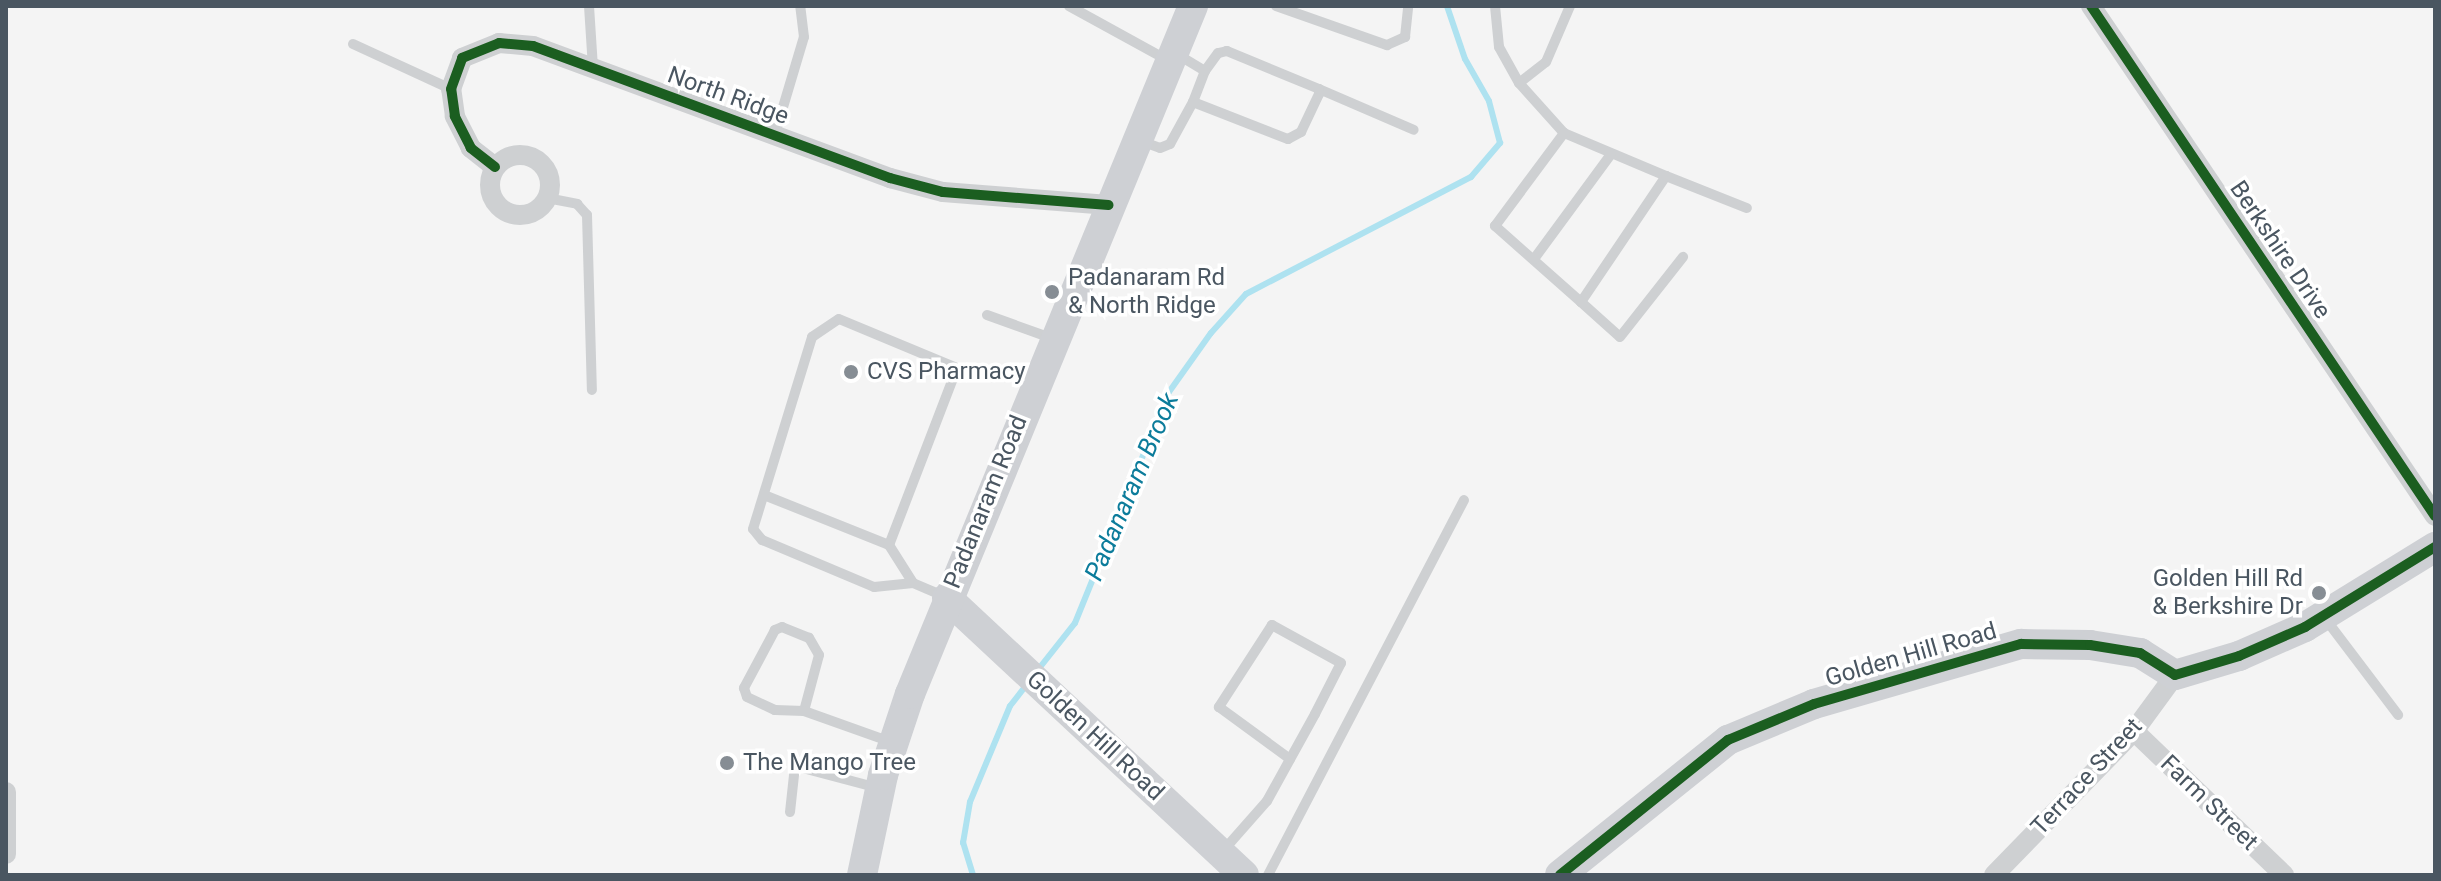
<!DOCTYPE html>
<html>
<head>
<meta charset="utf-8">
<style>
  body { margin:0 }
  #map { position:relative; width:2441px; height:881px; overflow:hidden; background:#f4f4f4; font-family:Roboto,sans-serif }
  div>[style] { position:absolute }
  .stream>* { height:6px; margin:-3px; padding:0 3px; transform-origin:3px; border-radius:3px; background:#aee2f0 }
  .lane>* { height:10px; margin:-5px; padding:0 5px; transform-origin:5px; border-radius:5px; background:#ced0d2 }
  .street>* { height:20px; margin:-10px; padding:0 10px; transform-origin:10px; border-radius:10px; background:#ced0d2 }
  .street>.ring { margin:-10px; padding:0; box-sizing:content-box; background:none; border:20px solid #ced0d2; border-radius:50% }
  .secondary>* { height:30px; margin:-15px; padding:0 15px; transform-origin:15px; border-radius:15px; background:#ced0d4 }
  .cycleway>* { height:10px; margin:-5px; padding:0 5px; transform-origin:5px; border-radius:5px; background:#1b5e20 }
  .dots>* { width:22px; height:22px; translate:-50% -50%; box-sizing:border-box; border:4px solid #fff; border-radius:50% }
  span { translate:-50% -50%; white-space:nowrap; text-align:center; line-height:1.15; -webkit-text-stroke:7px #fff; paint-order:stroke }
  .street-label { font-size:24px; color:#4a5661 }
  .poi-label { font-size:24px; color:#4a5661 }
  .left { translate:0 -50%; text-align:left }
  .right { translate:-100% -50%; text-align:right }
  .water-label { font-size:26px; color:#0c7c9b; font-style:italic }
  .frame { position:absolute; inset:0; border:8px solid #4a5661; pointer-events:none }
</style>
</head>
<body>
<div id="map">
  <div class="stream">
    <div style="left:1037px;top:671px;width:61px;rotate:-51.6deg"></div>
    <div style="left:1075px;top:623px;width:249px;rotate:-67.9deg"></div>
    <div style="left:1169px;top:392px;width:72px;rotate:-54.6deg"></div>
    <div style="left:1211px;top:333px;width:52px;rotate:-48.1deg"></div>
    <div style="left:1246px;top:294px;width:254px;rotate:-27.5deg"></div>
    <div style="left:1471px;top:177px;width:45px;rotate:-49.5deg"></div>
    <div style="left:1500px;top:143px;width:43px;rotate:-104.7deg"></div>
    <div style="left:1489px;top:101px;width:48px;rotate:-119.7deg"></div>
    <div style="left:1465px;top:59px;width:56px;rotate:-108.8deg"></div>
    <div style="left:973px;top:875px;width:34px;rotate:-107deg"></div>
    <div style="left:963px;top:843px;width:42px;rotate:-80.3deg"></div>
    <div style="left:970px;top:802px;width:104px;rotate:-67.4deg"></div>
    <div style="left:1010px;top:706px;width:29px;rotate:-52deg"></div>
  </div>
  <div class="lane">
    <div style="left:589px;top:6px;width:62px;rotate:86.3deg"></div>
    <div style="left:1069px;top:6px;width:114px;rotate:28.8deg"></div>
    <div style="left:1276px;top:6px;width:118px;rotate:19.4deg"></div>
    <div style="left:1387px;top:45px;width:20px;rotate:-24deg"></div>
    <div style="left:1405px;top:37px;width:31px;rotate:-84deg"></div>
    <div style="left:1495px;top:6px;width:41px;rotate:84.4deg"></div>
    <div style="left:1499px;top:47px;width:41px;rotate:60.9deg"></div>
    <div style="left:1519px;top:83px;width:67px;rotate:48deg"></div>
    <div style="left:1564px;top:133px;width:111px;rotate:22.9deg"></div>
    <div style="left:1666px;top:176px;width:152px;rotate:124deg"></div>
    <div style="left:1581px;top:302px;width:115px;rotate:-138.5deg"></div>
    <div style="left:1495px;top:226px;width:116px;rotate:-53.4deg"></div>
    <div style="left:353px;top:44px;width:108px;rotate:24.7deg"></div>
    <div style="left:1519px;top:83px;width:34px;rotate:-38deg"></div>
    <div style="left:1546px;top:62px;width:61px;rotate:-66.8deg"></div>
    <div style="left:1319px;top:89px;width:103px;rotate:23.3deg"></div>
    <div style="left:1193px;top:102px;width:102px;rotate:21.3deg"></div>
    <div style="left:1288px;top:139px;width:15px;rotate:-28deg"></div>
    <div style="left:1301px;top:132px;width:42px;rotate:-64.7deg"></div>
    <div style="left:1319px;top:94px;width:5px;rotate:-90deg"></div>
    <div style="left:1319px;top:89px;width:100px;rotate:-157.6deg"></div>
    <div style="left:1227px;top:51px;width:9px;rotate:167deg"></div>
    <div style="left:1218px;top:53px;width:22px;rotate:126deg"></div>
    <div style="left:775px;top:134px;width:101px;rotate:-73.4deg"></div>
    <div style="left:804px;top:37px;width:31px;rotate:-97deg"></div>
    <div style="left:1141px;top:141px;width:20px;rotate:20deg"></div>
    <div style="left:1160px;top:148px;width:11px;rotate:-22deg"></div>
    <div style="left:1170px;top:144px;width:48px;rotate:-61.3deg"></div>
    <div style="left:1193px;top:102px;width:33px;rotate:-69deg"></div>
    <div style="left:1205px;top:71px;width:31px;rotate:-149deg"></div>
    <div style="left:1666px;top:176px;width:87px;rotate:21.6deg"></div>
    <div style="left:547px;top:198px;width:31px;rotate:11deg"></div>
    <div style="left:577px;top:204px;width:15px;rotate:48deg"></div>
    <div style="left:587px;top:215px;width:175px;rotate:88.4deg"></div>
    <div style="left:1534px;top:259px;width:130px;rotate:-53.7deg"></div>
    <div style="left:1581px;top:302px;width:52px;rotate:41.9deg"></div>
    <div style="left:1620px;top:337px;width:102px;rotate:-51.8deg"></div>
    <div style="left:987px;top:315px;width:68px;rotate:19.8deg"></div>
    <div style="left:764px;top:495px;width:135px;rotate:21.8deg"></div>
    <div style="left:889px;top:545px;width:45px;rotate:57.7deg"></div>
    <div style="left:913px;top:583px;width:39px;rotate:174deg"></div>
    <div style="left:874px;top:587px;width:121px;rotate:-157.2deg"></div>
    <div style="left:762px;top:540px;width:14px;rotate:-129deg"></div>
    <div style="left:753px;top:529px;width:201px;rotate:-72.9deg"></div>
    <div style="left:812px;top:337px;width:32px;rotate:-34deg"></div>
    <div style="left:839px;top:319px;width:128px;rotate:22.6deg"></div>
    <div style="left:957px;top:368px;width:190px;rotate:111deg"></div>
    <div style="left:913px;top:583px;width:36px;rotate:23deg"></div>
    <div style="left:2324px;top:617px;width:123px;rotate:52.9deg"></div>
    <div style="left:804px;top:711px;width:58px;rotate:-75deg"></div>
    <div style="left:819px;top:655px;width:20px;rotate:-120deg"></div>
    <div style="left:809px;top:638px;width:29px;rotate:-158deg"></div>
    <div style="left:782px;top:627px;width:8px;rotate:157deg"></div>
    <div style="left:775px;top:630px;width:66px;rotate:118.1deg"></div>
    <div style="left:744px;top:688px;width:9px;rotate:72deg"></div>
    <div style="left:747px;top:697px;width:31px;rotate:25deg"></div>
    <div style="left:775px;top:710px;width:29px;rotate:2deg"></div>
    <div style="left:804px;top:711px;width:92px;rotate:19.6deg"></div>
    <div style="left:790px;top:812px;width:46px;rotate:-83.8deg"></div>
    <div style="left:795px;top:766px;width:86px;rotate:14.8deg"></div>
    <div style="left:1222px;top:852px;width:68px;rotate:-48.6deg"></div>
    <div style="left:1267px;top:801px;width:99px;rotate:-61.1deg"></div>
    <div style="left:1315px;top:714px;width:57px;rotate:-63deg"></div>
    <div style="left:1341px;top:663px;width:79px;rotate:-151.2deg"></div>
    <div style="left:1272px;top:625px;width:98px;rotate:122.9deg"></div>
    <div style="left:1219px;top:707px;width:88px;rotate:36.2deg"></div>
    <div style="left:1268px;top:875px;width:423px;rotate:-62.4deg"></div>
  </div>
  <div class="street">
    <div style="left:2091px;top:6px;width:615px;rotate:56deg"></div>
    <div class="ring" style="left:490px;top:155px;width:40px;height:40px"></div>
    <div style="left:495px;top:167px;width:31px;rotate:-142deg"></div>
    <div style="left:471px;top:148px;width:36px;rotate:-117deg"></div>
    <div style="left:455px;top:116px;width:27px;rotate:-98deg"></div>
    <div style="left:451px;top:89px;width:33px;rotate:-70deg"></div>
    <div style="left:462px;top:58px;width:40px;rotate:-22deg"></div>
    <div style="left:499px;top:43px;width:34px;rotate:5deg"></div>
    <div style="left:533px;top:46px;width:381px;rotate:20.3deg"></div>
    <div style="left:890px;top:178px;width:55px;rotate:14.8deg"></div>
    <div style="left:943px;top:192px;width:166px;rotate:4.5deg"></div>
    <div style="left:2134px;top:731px;width:208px;rotate:43.8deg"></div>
    <div style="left:6px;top:792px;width:62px;rotate:90deg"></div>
    <div style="left:1994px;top:875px;width:201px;rotate:-45.8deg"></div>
    <div style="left:2134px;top:731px;width:69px;rotate:-53.8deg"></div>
  </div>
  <div class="secondary">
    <div style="left:947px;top:598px;width:406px;rotate:43deg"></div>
    <div style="left:862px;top:875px;width:102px;rotate:-78.1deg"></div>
    <div style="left:883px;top:775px;width:85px;rotate:-71.6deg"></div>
    <div style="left:910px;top:694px;width:744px;rotate:-67.64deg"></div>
    <div style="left:1560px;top:875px;width:216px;rotate:-38.8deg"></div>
    <div style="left:1728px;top:740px;width:93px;rotate:-22.7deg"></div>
    <div style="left:1814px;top:704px;width:216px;rotate:-16.2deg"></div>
    <div style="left:2021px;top:644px;width:69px;rotate:0.8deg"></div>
    <div style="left:2090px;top:645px;width:51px;rotate:9.1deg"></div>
    <div style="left:2140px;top:653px;width:41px;rotate:32.2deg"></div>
    <div style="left:2175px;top:675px;width:67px;rotate:-16.5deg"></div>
    <div style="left:2239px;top:656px;width:72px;rotate:-23.7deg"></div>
    <div style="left:2305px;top:627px;width:153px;rotate:-31.6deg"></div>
  </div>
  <div class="cycleway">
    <div style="left:2091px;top:6px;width:615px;rotate:56deg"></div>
    <div style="left:495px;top:167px;width:31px;rotate:-142deg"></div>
    <div style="left:471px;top:148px;width:36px;rotate:-117deg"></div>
    <div style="left:455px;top:116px;width:27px;rotate:-98deg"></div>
    <div style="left:451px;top:89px;width:33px;rotate:-70deg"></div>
    <div style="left:462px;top:58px;width:40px;rotate:-22deg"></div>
    <div style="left:499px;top:43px;width:34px;rotate:5deg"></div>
    <div style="left:533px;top:46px;width:381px;rotate:20.3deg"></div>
    <div style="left:890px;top:178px;width:55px;rotate:14.8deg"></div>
    <div style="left:943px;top:192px;width:166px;rotate:4.5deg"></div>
    <div style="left:1560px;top:875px;width:216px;rotate:-38.8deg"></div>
    <div style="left:1728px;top:740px;width:93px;rotate:-22.7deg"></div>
    <div style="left:1814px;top:704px;width:216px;rotate:-16.2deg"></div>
    <div style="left:2021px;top:644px;width:69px;rotate:0.8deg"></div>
    <div style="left:2090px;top:645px;width:51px;rotate:9.1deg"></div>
    <div style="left:2140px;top:653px;width:41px;rotate:32.2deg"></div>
    <div style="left:2175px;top:675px;width:67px;rotate:-16.5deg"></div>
    <div style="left:2239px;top:656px;width:72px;rotate:-23.7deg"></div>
    <div style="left:2305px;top:627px;width:153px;rotate:-31.6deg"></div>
  </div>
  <div class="dots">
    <div style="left:1052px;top:292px;background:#868d94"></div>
    <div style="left:851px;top:372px;background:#868d94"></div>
    <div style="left:2319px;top:593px;background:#868d94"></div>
    <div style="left:727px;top:763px;background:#868d94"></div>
  </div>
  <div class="street-label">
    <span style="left:728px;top:96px;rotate:20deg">North Ridge</span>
    <span style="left:2280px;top:250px;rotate:56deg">Berkshire Drive</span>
    <span style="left:986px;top:502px;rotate:-68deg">Padanaram Road</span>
    <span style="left:1911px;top:655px;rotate:-16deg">Golden Hill Road</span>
    <span style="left:1095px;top:736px;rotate:43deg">Golden Hill Road</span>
    <span style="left:2087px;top:777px;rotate:-47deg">Terrace Street</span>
    <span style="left:2209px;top:803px;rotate:44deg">Farm Street</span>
  </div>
  <div class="poi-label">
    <span class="left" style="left:1068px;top:292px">Padanaram Rd<br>&amp; North Ridge</span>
    <span class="left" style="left:867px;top:372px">CVS Pharmacy</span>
    <span class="right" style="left:2303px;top:593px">Golden Hill Rd<br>&amp; Berkshire Dr</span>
    <span class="left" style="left:743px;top:763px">The Mango Tree</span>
  </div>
  <div class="water-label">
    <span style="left:1132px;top:487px;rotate:-67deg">Padanaram Brook</span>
  </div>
  <div class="frame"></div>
</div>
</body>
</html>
